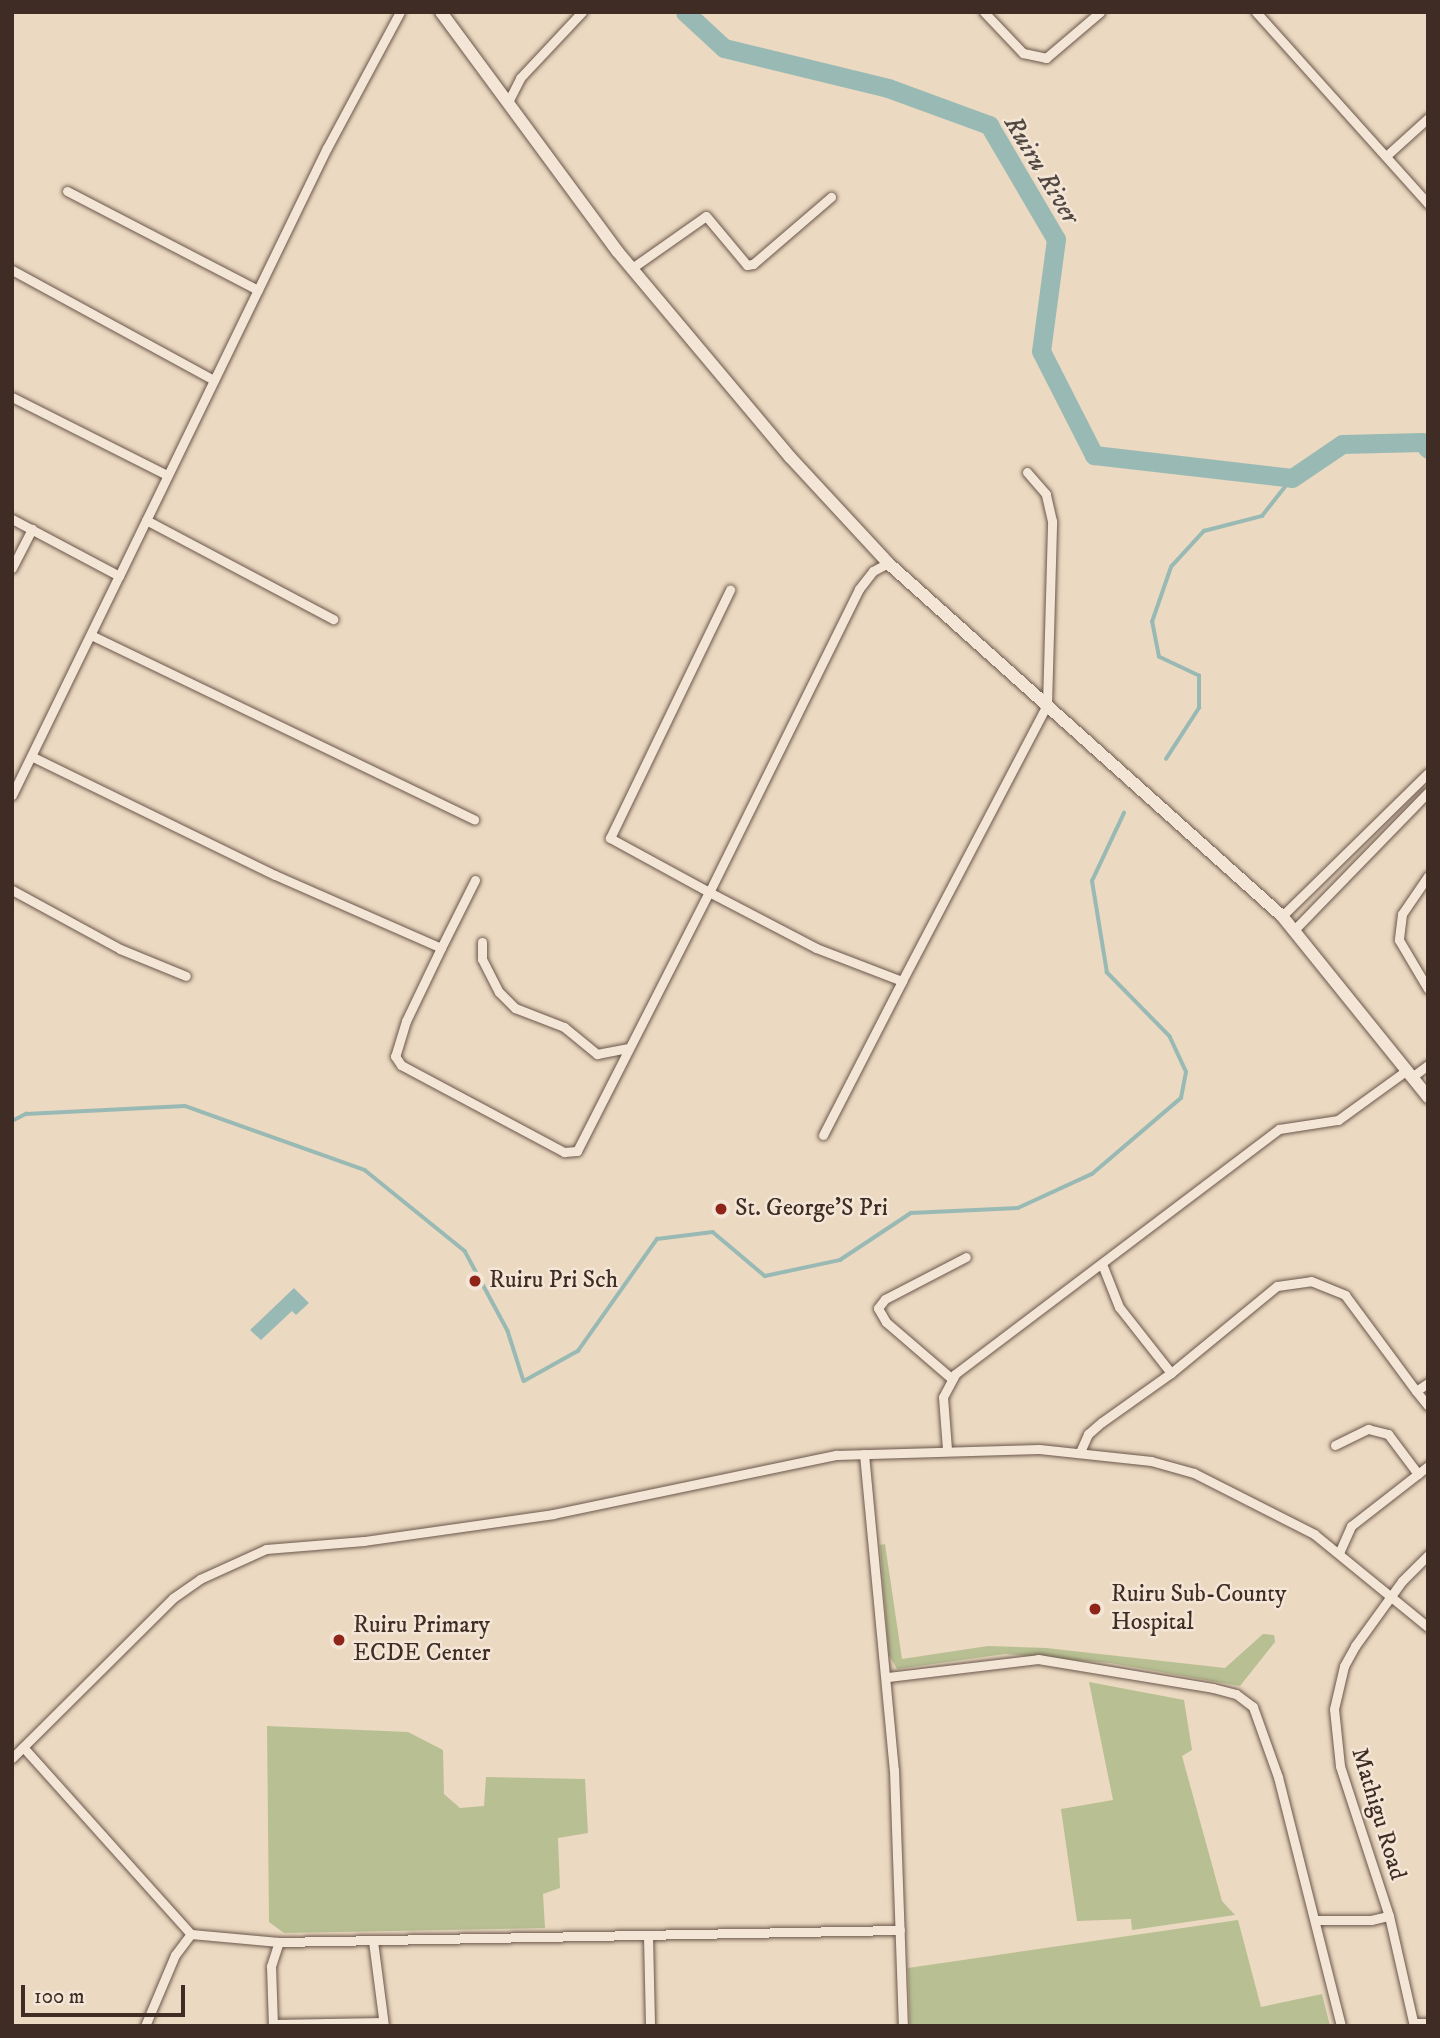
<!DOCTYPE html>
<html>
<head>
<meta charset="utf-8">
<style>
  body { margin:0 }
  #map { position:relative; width:1440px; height:2038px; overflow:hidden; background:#ecd9c1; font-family:"IM FELL DW Pica",serif }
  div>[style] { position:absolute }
  .green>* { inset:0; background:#b8bf92 }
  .water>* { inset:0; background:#99bab4 }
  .stream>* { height:3.5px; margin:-1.75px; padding:0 1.75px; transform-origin:1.75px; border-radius:1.75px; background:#99bab4 }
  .river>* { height:19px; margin:-9.5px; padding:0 9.5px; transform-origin:9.5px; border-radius:9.5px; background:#99bab4 }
  .roads { filter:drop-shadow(0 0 2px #6a574b) drop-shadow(0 0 2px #6a574b) }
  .minor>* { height:9px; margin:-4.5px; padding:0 4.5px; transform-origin:4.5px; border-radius:4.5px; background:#f3e6d7 }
  .secondary>* { height:12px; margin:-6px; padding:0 6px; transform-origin:6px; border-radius:6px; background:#f3e6d7 }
  .dots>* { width:19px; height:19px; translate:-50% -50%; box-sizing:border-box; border:4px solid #f3e6d7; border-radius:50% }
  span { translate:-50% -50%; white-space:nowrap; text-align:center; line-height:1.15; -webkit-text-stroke:5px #f3e6d7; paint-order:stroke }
  .poi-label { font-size:24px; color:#3f2c24 }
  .left { translate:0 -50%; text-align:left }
  .street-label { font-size:24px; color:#3f2c24 }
  .water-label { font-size:26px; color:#514841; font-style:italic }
  .frame { position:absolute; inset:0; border:14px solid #3f2c24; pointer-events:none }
  .scale { position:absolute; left:21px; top:1985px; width:164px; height:32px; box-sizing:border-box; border:4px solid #3f2c24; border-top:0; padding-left:9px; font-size:21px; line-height:24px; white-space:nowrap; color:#3f2c24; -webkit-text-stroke:5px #f3e6d7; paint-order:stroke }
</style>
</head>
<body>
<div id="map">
  <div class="green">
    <div style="clip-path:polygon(885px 1544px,902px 1659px,988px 1646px,1046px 1648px,1225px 1668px,1263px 1634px,1274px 1635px,1275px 1642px,1240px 1686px,1110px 1663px,1005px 1654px,897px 1669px,889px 1655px,880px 1545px)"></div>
    <div style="clip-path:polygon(1089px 1682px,1184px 1700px,1192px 1750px,1182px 1756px,1222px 1901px,1235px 1915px,1132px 1930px,1131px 1919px,1077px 1921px,1061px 1809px,1113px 1800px)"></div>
    <div style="clip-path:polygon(267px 1726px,408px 1732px,443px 1750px,444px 1794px,460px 1808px,484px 1806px,486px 1777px,585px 1779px,588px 1833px,558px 1838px,560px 1888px,543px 1894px,545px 1928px,284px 1933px,269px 1922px)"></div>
    <div style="clip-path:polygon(1238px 1920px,1261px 2007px,1322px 1994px,1330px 2026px,910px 2026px,908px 1968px)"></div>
  </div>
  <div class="water">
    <div style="clip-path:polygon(294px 1288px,309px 1303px,296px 1315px,292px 1311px,261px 1340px,250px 1330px)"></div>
  </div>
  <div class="stream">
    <div style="left:1166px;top:759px;width:61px;rotate:-57.1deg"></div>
    <div style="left:1199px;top:708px;width:32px;rotate:-90deg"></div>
    <div style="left:1199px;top:676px;width:44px;rotate:-154.6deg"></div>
    <div style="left:1159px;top:657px;width:36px;rotate:-101deg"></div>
    <div style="left:1152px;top:622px;width:58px;rotate:-70.9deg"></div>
    <div style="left:1171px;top:567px;width:49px;rotate:-47.5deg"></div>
    <div style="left:1204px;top:531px;width:60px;rotate:-14.5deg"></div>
    <div style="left:1262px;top:516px;width:48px;rotate:-51.7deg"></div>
    <div style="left:12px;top:1121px;width:16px;rotate:-27deg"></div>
    <div style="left:26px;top:1114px;width:159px;rotate:-2.9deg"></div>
    <div style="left:185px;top:1106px;width:191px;rotate:19.6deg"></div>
    <div style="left:365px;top:1170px;width:129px;rotate:39deg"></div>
    <div style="left:465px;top:1251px;width:91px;rotate:61.7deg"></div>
    <div style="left:508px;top:1331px;width:52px;rotate:72.3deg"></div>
    <div style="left:524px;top:1381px;width:62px;rotate:-29.1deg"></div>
    <div style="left:578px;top:1351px;width:137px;rotate:-54.8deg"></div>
    <div style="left:657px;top:1239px;width:56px;rotate:-7.1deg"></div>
    <div style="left:713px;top:1232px;width:68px;rotate:40.2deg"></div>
    <div style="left:765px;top:1276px;width:77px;rotate:-12deg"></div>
    <div style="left:840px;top:1260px;width:85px;rotate:-33.5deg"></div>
    <div style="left:911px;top:1213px;width:107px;rotate:-2.7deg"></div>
    <div style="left:1018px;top:1208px;width:81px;rotate:-24.7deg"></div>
    <div style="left:1092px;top:1174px;width:117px;rotate:-40.5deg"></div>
    <div style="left:1181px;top:1098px;width:26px;rotate:-79deg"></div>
    <div style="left:1186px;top:1072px;width:38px;rotate:-115deg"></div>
    <div style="left:1170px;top:1037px;width:90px;rotate:-134.5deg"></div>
    <div style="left:1107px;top:973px;width:93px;rotate:-99.3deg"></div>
    <div style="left:1092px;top:881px;width:75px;rotate:-64.8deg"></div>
  </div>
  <div class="river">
    <div style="left:685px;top:12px;width:53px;rotate:42.7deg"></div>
    <div style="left:724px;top:48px;width:169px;rotate:13.7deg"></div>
    <div style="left:888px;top:88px;width:108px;rotate:20.1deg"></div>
    <div style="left:989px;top:125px;width:132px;rotate:59.6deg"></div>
    <div style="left:1056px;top:239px;width:113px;rotate:97.6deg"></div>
    <div style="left:1041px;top:351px;width:117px;rotate:63deg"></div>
    <div style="left:1094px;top:455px;width:199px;rotate:6.6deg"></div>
    <div style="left:1292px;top:478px;width:60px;rotate:-34.2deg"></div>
    <div style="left:1342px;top:444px;width:80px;rotate:-1.4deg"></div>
    <div style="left:1422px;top:442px;width:9px;rotate:49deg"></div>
  </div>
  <div class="roads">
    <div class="minor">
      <div style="left:984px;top:12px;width:57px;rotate:46.4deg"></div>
      <div style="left:1023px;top:53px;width:24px;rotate:12deg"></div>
      <div style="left:1046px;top:58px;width:71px;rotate:-40.4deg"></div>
      <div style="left:1256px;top:12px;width:258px;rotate:48.1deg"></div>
      <div style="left:508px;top:102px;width:27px;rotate:-63deg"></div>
      <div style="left:520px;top:78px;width:91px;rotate:-46.8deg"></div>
      <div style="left:1386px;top:156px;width:57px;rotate:-42.1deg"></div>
      <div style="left:67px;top:191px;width:215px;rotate:27.4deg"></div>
      <div style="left:632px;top:268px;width:90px;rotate:-35.1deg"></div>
      <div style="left:706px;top:216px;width:64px;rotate:50.1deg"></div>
      <div style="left:747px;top:265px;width:6px;rotate:-9deg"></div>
      <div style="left:753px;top:264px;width:103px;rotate:-40.7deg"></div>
      <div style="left:12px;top:270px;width:230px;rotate:28.6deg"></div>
      <div style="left:12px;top:397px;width:174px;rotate:26.7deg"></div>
      <div style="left:12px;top:519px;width:121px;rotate:28deg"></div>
      <div style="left:119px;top:576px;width:476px;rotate:-64.1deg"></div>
      <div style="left:327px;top:148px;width:154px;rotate:-61.8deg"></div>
      <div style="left:146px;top:520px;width:212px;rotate:27.9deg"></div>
      <div style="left:888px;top:563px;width:17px;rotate:152deg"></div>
      <div style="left:873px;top:571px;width:23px;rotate:128deg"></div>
      <div style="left:859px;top:589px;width:338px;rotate:116.3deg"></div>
      <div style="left:709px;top:892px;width:121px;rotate:27.6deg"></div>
      <div style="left:816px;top:948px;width:92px;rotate:21deg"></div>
      <div style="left:902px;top:981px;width:312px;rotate:-62.3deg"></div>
      <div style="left:1047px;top:705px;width:184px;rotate:-88.4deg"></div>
      <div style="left:1052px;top:521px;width:28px;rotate:-103deg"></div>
      <div style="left:1046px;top:494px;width:29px;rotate:-131deg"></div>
      <div style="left:12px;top:568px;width:44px;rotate:-62.9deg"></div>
      <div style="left:93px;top:636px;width:423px;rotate:25.7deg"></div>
      <div style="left:33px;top:757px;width:269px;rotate:26deg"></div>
      <div style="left:275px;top:875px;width:181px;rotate:23.7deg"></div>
      <div style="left:441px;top:948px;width:76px;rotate:-63.4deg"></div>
      <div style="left:12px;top:795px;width:244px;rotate:-64deg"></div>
      <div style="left:1428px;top:876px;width:46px;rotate:124.4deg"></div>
      <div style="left:1402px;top:914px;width:26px;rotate:97deg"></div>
      <div style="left:1399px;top:940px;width:57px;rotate:59.4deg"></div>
      <div style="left:12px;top:890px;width:123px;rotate:28.6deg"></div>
      <div style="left:120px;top:949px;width:71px;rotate:22.2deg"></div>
      <div style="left:1282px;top:916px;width:204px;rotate:-44.4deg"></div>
      <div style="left:1294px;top:930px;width:192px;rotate:-45.8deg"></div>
      <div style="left:482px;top:942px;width:17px;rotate:90deg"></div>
      <div style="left:482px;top:959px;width:37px;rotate:63deg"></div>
      <div style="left:499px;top:992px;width:23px;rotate:45deg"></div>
      <div style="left:515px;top:1008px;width:53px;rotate:21.2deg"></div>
      <div style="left:564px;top:1027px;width:43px;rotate:39.3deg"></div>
      <div style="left:597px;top:1054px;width:31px;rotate:-11deg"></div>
      <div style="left:441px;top:948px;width:81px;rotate:115.6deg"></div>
      <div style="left:406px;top:1021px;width:37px;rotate:107deg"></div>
      <div style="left:395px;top:1056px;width:11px;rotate:56deg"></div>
      <div style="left:401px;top:1065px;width:185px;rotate:28.1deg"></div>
      <div style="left:564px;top:1152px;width:13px;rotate:-4deg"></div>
      <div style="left:577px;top:1151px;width:291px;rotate:-63deg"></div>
      <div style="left:709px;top:892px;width:113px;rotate:-151.4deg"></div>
      <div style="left:610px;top:838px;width:276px;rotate:-64.2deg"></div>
      <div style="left:1412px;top:1077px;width:20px;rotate:-37deg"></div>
      <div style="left:823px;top:1135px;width:173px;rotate:-62.8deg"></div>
      <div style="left:1171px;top:1373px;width:137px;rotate:-39.4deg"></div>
      <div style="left:1277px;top:1286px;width:34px;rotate:-8deg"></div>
      <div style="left:1311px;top:1281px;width:37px;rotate:22deg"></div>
      <div style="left:1345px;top:1295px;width:119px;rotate:53.5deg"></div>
      <div style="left:951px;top:1378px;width:86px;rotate:-139.3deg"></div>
      <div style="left:886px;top:1322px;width:16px;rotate:-120deg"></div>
      <div style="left:878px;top:1308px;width:11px;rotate:-52deg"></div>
      <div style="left:885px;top:1299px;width:91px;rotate:-27.4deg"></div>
      <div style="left:1428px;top:1383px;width:14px;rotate:146deg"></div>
      <div style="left:1416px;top:1391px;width:19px;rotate:51deg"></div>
      <div style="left:1335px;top:1445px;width:37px;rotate:-26deg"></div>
      <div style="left:1368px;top:1429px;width:21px;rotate:14deg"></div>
      <div style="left:1388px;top:1434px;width:50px;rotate:53.1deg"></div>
      <div style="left:947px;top:1449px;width:52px;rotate:-94.4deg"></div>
      <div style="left:943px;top:1397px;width:26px;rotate:-62deg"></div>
      <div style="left:955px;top:1374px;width:406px;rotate:-37.1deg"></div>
      <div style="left:1279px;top:1129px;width:60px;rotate:-8.7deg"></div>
      <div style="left:1338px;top:1120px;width:85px;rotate:-35.9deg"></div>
      <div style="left:1080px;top:1452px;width:20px;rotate:-66deg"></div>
      <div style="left:1088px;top:1434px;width:18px;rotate:-41deg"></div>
      <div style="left:1102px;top:1422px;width:85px;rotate:-35.4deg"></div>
      <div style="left:1171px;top:1373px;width:84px;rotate:-128.2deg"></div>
      <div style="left:1119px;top:1307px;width:46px;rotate:-111.6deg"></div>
      <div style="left:864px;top:1454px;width:317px;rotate:84.6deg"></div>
      <div style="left:894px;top:1770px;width:256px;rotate:88deg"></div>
      <div style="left:1339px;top:1553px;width:30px;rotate:-66deg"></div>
      <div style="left:1351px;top:1526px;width:98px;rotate:-37.9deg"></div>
      <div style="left:888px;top:1677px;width:151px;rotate:-6.8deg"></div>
      <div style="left:1038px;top:1659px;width:177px;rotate:9.4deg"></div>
      <div style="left:1213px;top:1688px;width:24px;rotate:15deg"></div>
      <div style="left:1236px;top:1694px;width:21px;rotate:37deg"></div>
      <div style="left:1253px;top:1707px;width:74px;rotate:70.3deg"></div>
      <div style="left:1278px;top:1777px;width:257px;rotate:75.8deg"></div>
      <div style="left:23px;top:1747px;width:251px;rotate:48.1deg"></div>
      <div style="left:12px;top:1758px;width:227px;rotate:-44.8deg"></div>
      <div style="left:173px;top:1598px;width:33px;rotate:-35deg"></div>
      <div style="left:200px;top:1579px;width:72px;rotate:-24.4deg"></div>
      <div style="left:266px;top:1549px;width:98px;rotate:-4.7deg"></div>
      <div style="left:364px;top:1541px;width:191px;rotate:-8.1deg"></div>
      <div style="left:553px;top:1514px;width:289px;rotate:-11.8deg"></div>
      <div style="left:836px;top:1455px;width:203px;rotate:-1.7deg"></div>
      <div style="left:1039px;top:1449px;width:113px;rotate:6.1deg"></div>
      <div style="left:1151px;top:1461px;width:45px;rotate:15.6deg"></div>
      <div style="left:1194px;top:1473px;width:135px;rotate:26.9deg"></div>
      <div style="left:1314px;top:1534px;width:147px;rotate:39.2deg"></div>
      <div style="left:1317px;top:1920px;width:54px"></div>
      <div style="left:1371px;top:1920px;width:18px;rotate:-13deg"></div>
      <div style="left:648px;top:1936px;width:90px;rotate:88.7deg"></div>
      <div style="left:373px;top:1941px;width:86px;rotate:82.6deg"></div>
      <div style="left:1414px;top:2023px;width:14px"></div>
      <div style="left:273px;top:2024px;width:110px;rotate:-1deg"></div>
      <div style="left:145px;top:2026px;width:77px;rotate:-67.1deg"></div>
      <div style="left:175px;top:1955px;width:26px;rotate:-53deg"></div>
      <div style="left:191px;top:1934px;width:88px;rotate:5.2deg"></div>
      <div style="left:279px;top:1942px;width:621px;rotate:-1.11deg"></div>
      <div style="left:273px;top:2026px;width:60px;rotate:-91.9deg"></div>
      <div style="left:271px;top:1966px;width:25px;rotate:-72deg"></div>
      <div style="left:1414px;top:2026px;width:113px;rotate:-102.8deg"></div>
      <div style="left:1389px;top:1916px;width:158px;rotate:-108.1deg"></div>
      <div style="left:1340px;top:1766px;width:57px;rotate:-96deg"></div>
      <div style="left:1334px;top:1709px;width:44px;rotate:-76.9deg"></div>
      <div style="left:1344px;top:1666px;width:23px;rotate:-61deg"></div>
      <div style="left:1355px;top:1646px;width:80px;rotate:-54.1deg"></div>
      <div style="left:1402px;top:1581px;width:37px;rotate:-45deg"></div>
    </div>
    <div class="secondary">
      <div style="left:441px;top:12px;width:298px;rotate:53.6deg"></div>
      <div style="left:618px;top:252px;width:268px;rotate:50deg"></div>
      <div style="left:790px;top:457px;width:144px;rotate:47.2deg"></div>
      <div style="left:888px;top:563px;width:529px;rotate:41.86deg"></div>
      <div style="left:1282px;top:916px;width:233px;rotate:51.1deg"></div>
    </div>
  </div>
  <div class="dots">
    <div style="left:721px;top:1209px;background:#8f2418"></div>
    <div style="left:475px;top:1281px;background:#8f2418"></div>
    <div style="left:1095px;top:1609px;background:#8f2418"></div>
    <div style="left:339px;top:1640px;background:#8f2418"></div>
  </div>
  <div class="poi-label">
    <span class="left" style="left:735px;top:1209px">St. George'S Pri</span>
    <span class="left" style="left:489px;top:1281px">Ruiru Pri Sch</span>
    <span class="left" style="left:1111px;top:1609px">Ruiru Sub-County<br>Hospital</span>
    <span class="left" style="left:353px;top:1640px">Ruiru Primary<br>ECDE Center</span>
  </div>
  <div class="street-label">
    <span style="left:1378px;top:1814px;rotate:73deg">Mathigu Road</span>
  </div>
  <div class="water-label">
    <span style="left:1041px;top:170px;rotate:59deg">Ruiru River</span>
  </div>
  <div class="frame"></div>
  <div class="scale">100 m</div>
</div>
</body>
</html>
